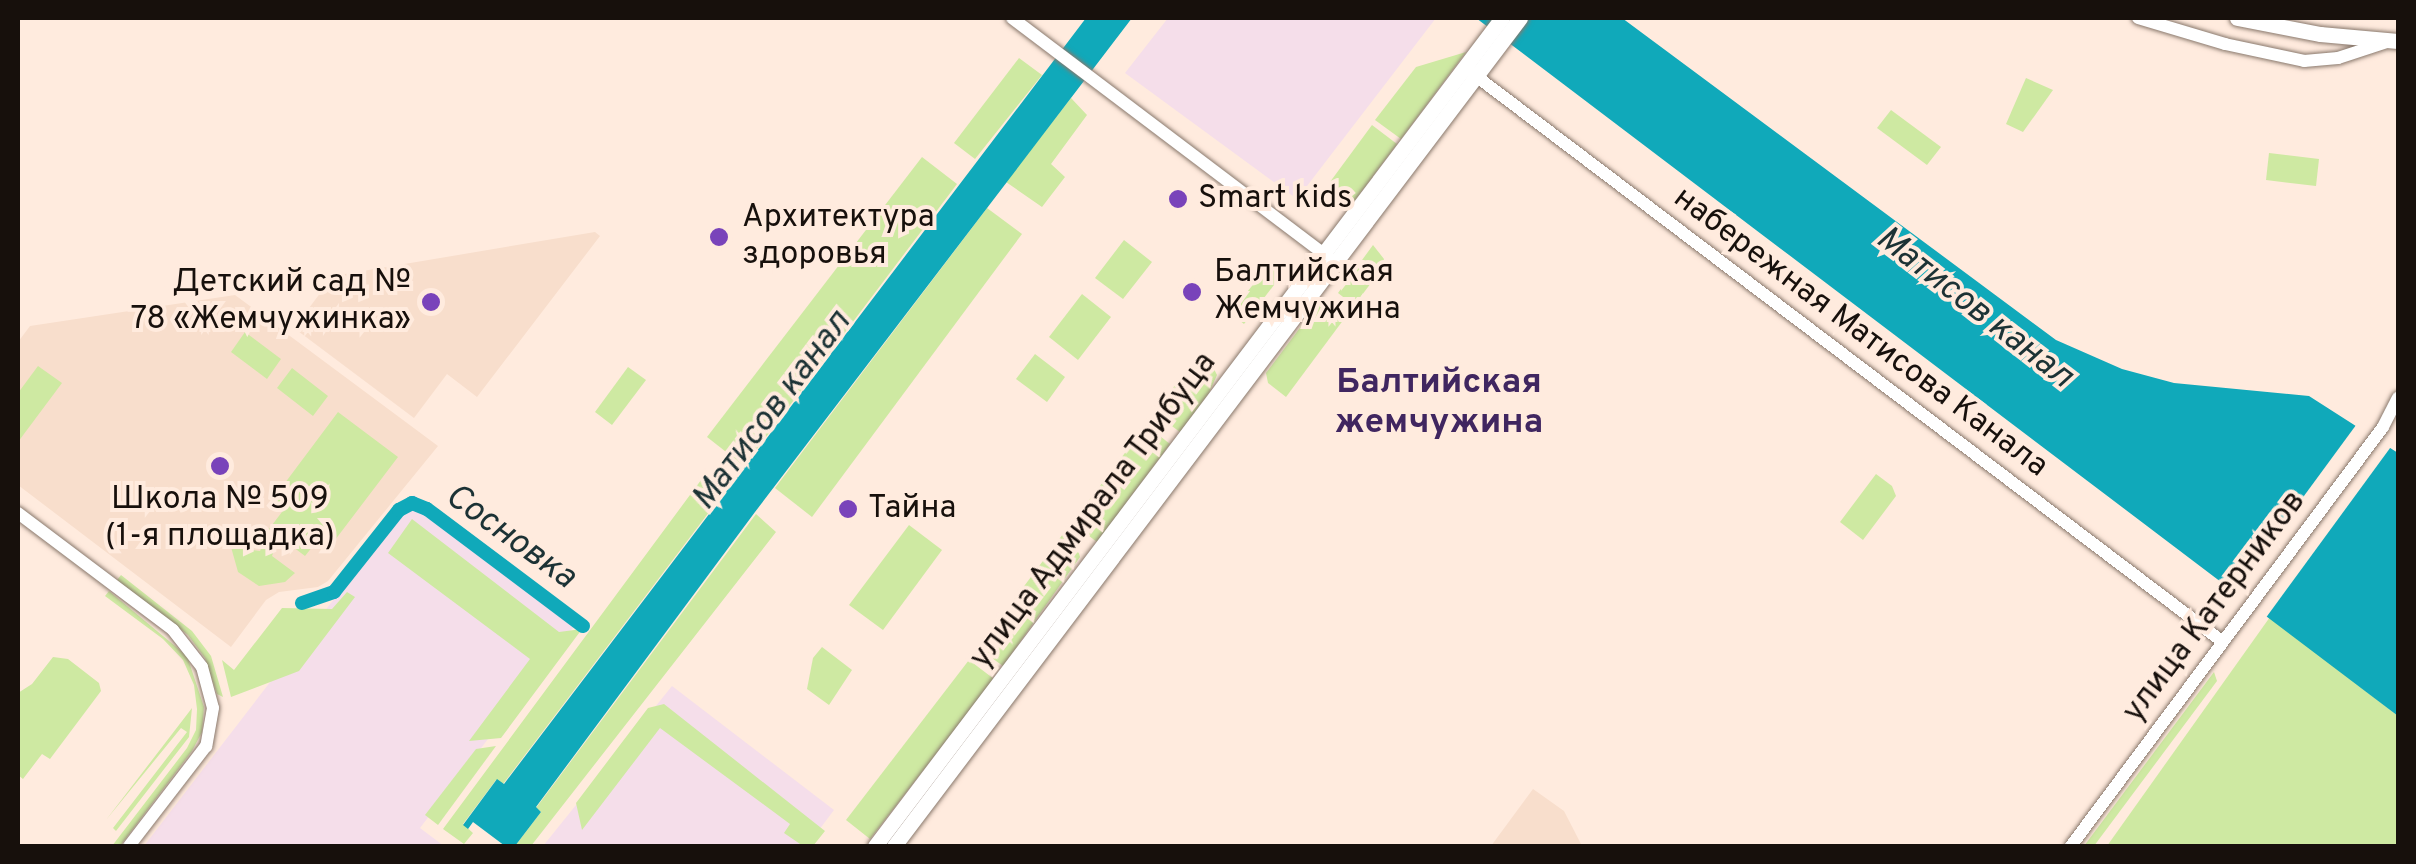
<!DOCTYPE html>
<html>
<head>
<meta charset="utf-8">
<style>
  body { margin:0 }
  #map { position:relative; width:2416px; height:864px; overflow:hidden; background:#ffebde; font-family:Overpass,sans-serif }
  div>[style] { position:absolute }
  .commercial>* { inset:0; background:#f5deea }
  .built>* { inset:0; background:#f8decc }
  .green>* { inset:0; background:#cee9a2 }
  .water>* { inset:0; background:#10a9ba }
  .pier>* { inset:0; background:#ffebde }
  .canal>* { height:14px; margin:-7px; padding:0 7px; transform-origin:7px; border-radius:7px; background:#10a9ba }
  .roads { filter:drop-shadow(0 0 2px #89786c) drop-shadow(0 0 2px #89786c) }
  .minor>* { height:12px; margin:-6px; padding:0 6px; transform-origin:6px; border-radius:6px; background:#fff }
  .tertiary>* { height:15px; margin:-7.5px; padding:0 7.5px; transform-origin:7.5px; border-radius:7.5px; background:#fff }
  .dots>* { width:28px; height:28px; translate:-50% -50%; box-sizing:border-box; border:5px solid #ffebde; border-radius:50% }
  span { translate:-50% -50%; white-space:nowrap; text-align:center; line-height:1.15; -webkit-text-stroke:8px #ffebde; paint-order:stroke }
  .poi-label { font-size:32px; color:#17100c }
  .left { translate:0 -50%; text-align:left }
  .right { translate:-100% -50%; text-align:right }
  .street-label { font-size:32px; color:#17100c }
  .water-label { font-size:35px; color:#1c3235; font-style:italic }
  .neighbourhood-label { font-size:35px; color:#402660; font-weight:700 }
  .frame { position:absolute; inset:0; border:20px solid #17100c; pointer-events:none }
</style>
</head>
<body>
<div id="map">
  <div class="commercial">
    <div style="clip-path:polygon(1168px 18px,1436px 18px,1297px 199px,1125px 73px)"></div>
    <div style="clip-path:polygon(414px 495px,575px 625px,420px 828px,444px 846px,144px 846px)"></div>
    <div style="clip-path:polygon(672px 686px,834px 810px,807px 846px,543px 846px)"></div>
  </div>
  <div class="built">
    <div style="clip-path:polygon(595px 232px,600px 236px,477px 397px,447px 374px,414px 418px,294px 328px,333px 276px)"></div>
    <div style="clip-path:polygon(235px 295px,438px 446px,328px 581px,318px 587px,279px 592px,266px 600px,231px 647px,18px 485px,18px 342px,30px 326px)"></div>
    <div style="clip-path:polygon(1533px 789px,1564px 811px,1582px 846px,1491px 846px)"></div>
  </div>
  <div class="green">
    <div style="clip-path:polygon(1466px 52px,1401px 139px,1375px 120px,1416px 67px)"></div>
    <div style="clip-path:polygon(1019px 58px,1042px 75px,975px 159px,954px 143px)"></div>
    <div style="clip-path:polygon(2026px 78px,2053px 90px,2023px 132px,2006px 124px)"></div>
    <div style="clip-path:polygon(1071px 98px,1087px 115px,1051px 164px,1065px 177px,1042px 207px,1006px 182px)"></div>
    <div style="clip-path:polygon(1891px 110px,1941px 147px,1927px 165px,1877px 128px)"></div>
    <div style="clip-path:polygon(1372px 125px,1397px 144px,1347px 211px,1331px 193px,1330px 182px)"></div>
    <div style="clip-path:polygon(2269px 153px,2319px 159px,2316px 186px,2266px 180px)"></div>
    <div style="clip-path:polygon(922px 157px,957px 184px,744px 466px,707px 437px)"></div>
    <div style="clip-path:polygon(987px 208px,1022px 234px,812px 517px,775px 488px)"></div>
    <div style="clip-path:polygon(1124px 240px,1152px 262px,1123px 299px,1095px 278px)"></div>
    <div style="clip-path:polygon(1373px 245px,1384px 259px,1380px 271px,1359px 299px,1347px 300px,1338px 293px)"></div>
    <div style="clip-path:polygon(1273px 260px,1281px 264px,1284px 272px,1244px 324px,1230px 313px)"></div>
    <div style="clip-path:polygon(1082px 294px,1111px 317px,1078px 360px,1049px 337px)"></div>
    <div style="clip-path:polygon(1323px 297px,1347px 315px,1286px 397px,1268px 383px,1266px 373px)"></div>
    <div style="clip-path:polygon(245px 332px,281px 359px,267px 379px,231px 352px)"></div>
    <div style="clip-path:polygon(1035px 354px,1065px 377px,1047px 402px,1016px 379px)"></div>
    <div style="clip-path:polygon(1199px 364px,1213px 367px,1217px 375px,1209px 393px,1180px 432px,1154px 413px,1188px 368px)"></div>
    <div style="clip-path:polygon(38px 366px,62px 383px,18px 442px,18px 393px)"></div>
    <div style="clip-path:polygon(628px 367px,646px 380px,612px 425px,595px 412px)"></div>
    <div style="clip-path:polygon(292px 368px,328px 396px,313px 416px,277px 388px)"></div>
    <div style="clip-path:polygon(338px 412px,398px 457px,332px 544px,321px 536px,305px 556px,269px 529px,285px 508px,273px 499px)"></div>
    <div style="clip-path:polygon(1146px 425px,1170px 444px,1097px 542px,1072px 523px)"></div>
    <div style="clip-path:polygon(1876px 474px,1892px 486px,1896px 496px,1863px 540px,1840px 522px)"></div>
    <div style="clip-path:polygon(704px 476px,725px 491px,503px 784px,496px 780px,463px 824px,473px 833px,464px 844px,443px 829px)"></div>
    <div style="clip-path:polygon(756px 514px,776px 532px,531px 846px,515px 846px,541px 812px,536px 808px)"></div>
    <div style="clip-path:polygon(412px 519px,559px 632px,582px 629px,501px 738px,469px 741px,530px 659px,388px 553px)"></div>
    <div style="clip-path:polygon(909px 525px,942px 550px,883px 630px,849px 605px)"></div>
    <div style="clip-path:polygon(1063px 534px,1076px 543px,1080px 557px,1003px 666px,978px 648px)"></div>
    <div style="clip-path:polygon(263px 544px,275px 548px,272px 556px,295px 573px,285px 582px,259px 586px,238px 572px,231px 547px,260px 551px)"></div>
    <div style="clip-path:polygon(121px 575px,192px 631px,211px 656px,223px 697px,217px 694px,205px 658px,188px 635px,117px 580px)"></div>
    <div style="clip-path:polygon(109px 591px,187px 656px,204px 707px,202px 732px,192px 751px,120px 846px,112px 846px,187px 748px,196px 730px,197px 709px,194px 685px,183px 660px,163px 639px,105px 596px)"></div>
    <div style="clip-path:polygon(347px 592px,355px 597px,299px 671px,231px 697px,222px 660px,234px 670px,282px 608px,332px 609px)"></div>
    <div style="clip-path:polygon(2270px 617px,2398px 716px,2398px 846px,2107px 846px)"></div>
    <div style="clip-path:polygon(822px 647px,852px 670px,829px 705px,807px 689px,813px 658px)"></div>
    <div style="clip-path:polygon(53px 657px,68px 659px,99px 683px,101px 691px,50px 759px,42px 754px,23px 779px,18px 775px,18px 693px,32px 684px)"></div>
    <div style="clip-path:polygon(969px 660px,994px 679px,870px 839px,846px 820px)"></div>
    <div style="clip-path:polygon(2214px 672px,2217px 681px,2094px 846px,2084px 846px)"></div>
    <div style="clip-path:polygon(664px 704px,825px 831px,813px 846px,803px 846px,784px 833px,790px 824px,660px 728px,582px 830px,576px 803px,648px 708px)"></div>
    <div style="clip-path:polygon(192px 708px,189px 737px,116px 831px,113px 828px,187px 732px,181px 728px,106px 820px)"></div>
    <div style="clip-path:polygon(496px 746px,438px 825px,425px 815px,476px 749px)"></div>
  </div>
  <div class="water">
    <div style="clip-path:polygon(1086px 18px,1132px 18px,755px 512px,536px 807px,541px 812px,515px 846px,505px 846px,473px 822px,468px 829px,463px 825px,497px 779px,504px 784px)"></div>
    <div style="clip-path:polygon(1476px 18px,1622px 18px,2056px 340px,2122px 369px,2174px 383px,2309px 396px,2398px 453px,2398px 716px)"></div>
  </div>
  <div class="pier">
    <div style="clip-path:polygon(2359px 421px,2393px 444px,2265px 619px,2232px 594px)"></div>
  </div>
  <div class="canal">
    <div style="left:302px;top:603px;width:34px;rotate:-19deg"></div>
    <div style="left:334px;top:592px;width:105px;rotate:-51.6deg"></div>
    <div style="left:399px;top:510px;width:15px;rotate:-28deg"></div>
    <div style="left:412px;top:503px;width:16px;rotate:22deg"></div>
    <div style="left:427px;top:509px;width:195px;rotate:36.9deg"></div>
  </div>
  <div class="roads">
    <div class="minor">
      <div style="left:1012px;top:18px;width:398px;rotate:37.1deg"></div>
      <div style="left:2138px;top:18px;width:91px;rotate:16.6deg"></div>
      <div style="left:2225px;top:44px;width:81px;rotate:12.1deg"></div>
      <div style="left:2304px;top:61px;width:34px;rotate:-5deg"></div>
      <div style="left:2338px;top:58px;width:52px;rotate:-18.1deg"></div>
      <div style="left:1472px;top:73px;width:942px;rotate:37.15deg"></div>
      <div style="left:18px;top:513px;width:194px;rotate:37deg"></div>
      <div style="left:173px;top:630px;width:47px;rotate:51.9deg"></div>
      <div style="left:202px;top:667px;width:42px;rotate:75deg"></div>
      <div style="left:213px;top:708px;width:39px;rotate:100deg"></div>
      <div style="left:206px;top:746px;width:126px;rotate:127.6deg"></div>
      <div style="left:2071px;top:846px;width:522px;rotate:-53.33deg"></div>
      <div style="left:2383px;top:427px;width:33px;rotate:-63deg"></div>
    </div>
    <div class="tertiary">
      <div style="left:2237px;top:18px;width:85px;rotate:10.9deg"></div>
      <div style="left:2320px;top:34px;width:78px;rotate:5.1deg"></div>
      <div style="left:875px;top:846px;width:1039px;rotate:-52.87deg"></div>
      <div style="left:894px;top:846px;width:1038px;rotate:-52.91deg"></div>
    </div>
  </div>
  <div class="dots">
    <div style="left:1178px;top:199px;background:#7943ba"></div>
    <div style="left:719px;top:237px;background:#7943ba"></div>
    <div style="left:1192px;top:292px;background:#7943ba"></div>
    <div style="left:431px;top:302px;background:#7943ba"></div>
    <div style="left:220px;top:466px;background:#7943ba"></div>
    <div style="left:848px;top:509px;background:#7943ba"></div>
  </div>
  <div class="poi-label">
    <span class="left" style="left:1198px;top:199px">Smart kids</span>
    <span class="left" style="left:742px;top:237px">Архитектура<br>здоровья</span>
    <span class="left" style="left:1214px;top:292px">Балтийская<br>Жемчужина</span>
    <span class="right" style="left:411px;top:302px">Детский сад №<br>78 «Жемчужинка»</span>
    <span style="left:220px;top:519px">Школа № 509<br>(1-я площадка)</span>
    <span class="left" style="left:868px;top:509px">Тайна</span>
  </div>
  <div class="street-label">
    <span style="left:1860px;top:333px;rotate:37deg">набережная Матисова Канала</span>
    <span style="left:1094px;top:511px;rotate:-53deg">улица Адмирала Трибуца</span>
    <span style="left:2215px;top:607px;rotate:-53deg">улица Катерников</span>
  </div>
  <div class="water-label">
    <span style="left:1974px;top:308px;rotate:38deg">Матисов канал</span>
    <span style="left:772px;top:411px;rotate:-53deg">Матисов канал</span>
    <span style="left:510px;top:537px;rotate:36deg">Сосновка</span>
  </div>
  <div class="neighbourhood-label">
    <span style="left:1439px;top:403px">Балтийская<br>жемчужина</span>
  </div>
  <div class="frame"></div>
</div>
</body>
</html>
